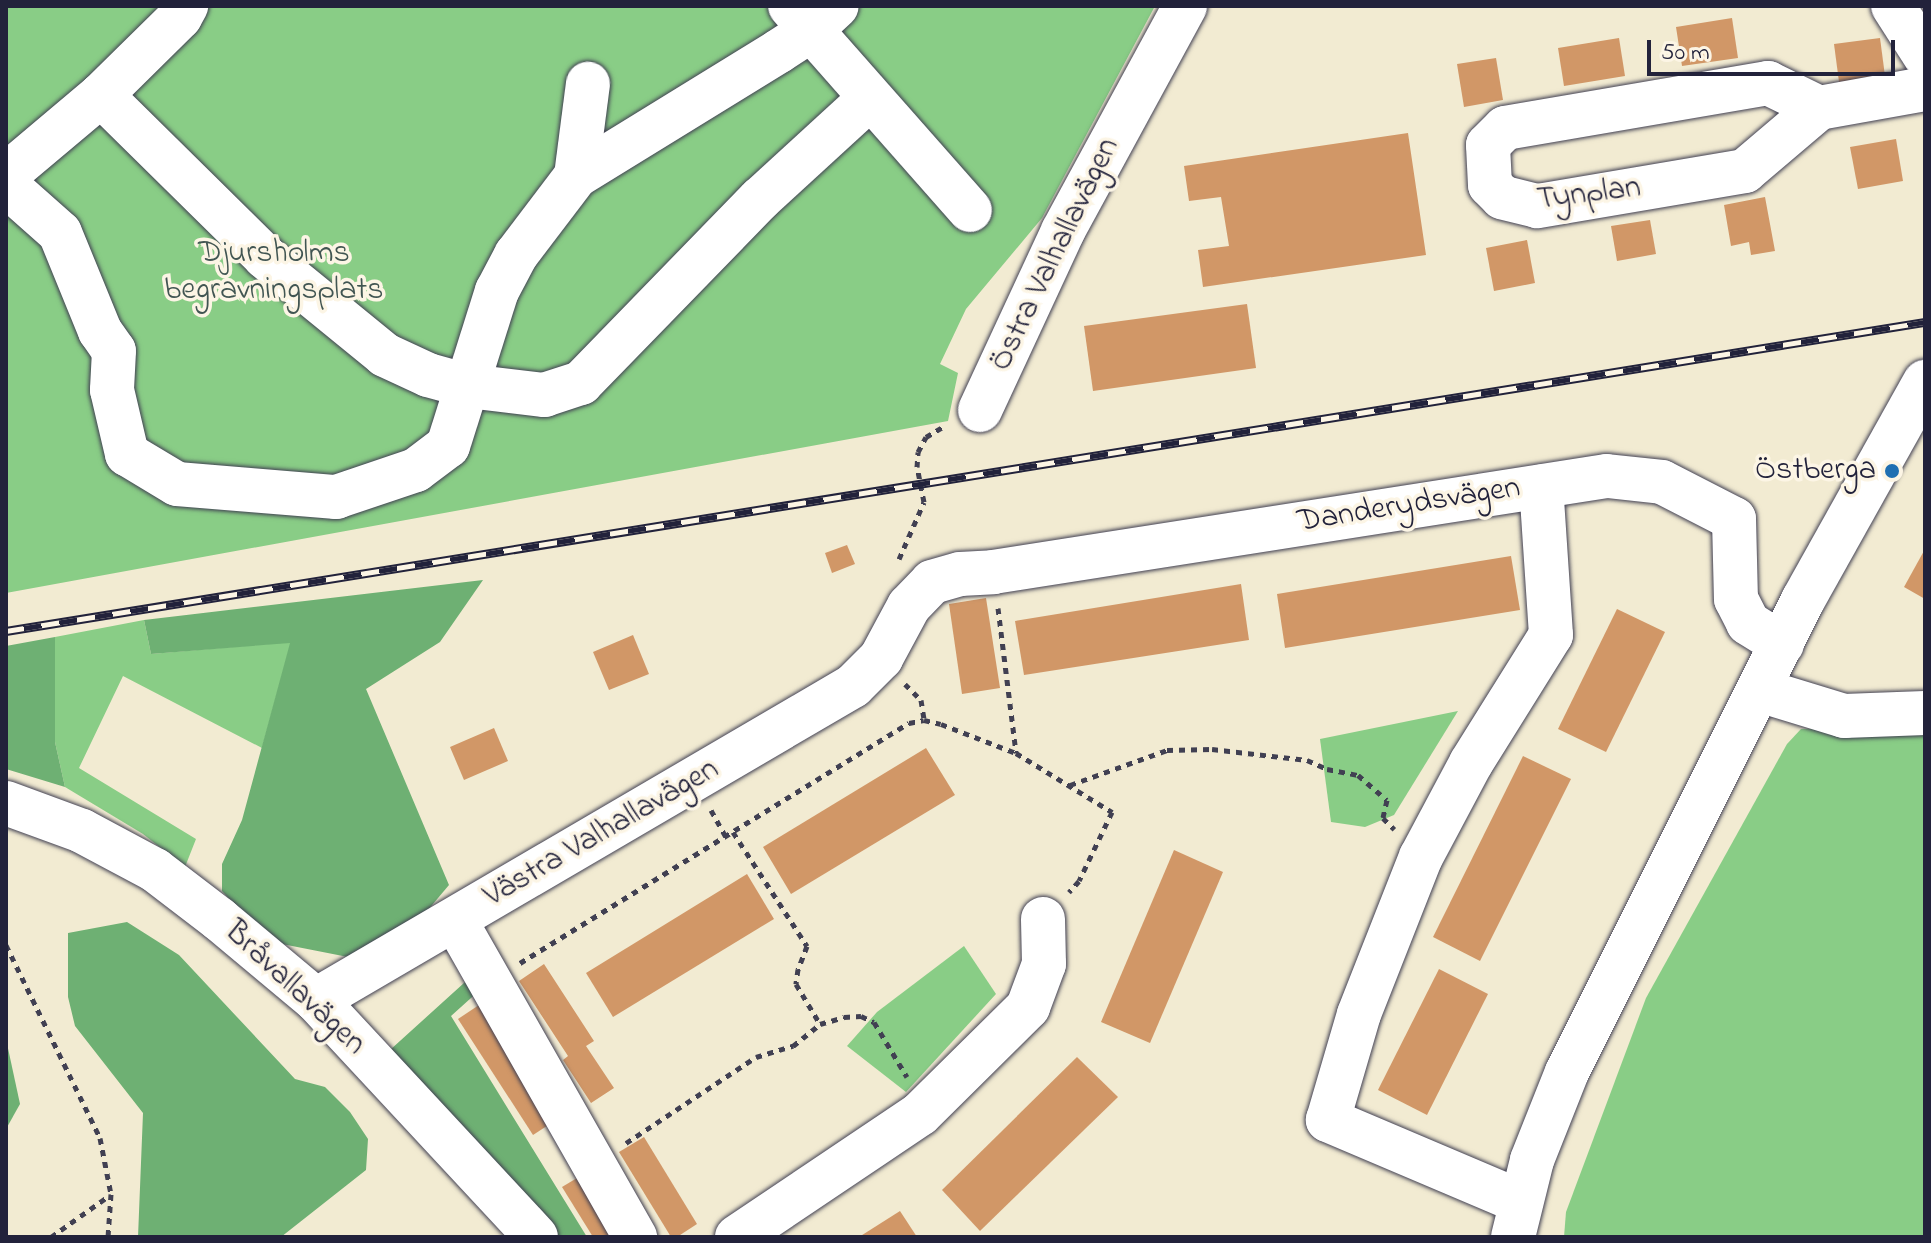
<!DOCTYPE html>
<html>
<head>
<meta charset="utf-8">
<style>
  body { margin:0 }
  #map { position:relative; width:1931px; height:1243px; overflow:hidden; background:#f2ebd2; font-family:"Indie Flower",sans-serif }
  div>[style] { position:absolute }
  .green>* { inset:0; background:#89cd86 }
  .forest>* { inset:0; background:#6eb073 }
  .building>* { inset:0; background:#d19767 }
  .path>* { height:5px; margin-top:-2.5px; transform-origin:0; background:repeating-linear-gradient(90deg,#414052 0 6px,transparent 0 12px) }
  .roads { filter:drop-shadow(0 0 2px #414052) drop-shadow(0 0 2px #414052) }
  .minor>* { height:44px; margin:-22px; padding:0 22px; transform-origin:22px; border-radius:22px; background:#fff }
  .rail>* { height:9px; margin-top:-4.5px; transform-origin:0; background:repeating-linear-gradient(90deg,#fcf5e5 0 18px,#22223b 0 36px); box-sizing:border-box; border-block:2px solid #22223b }
  .dots>* { width:22px; height:22px; translate:-50% -50%; box-sizing:border-box; border:4px solid #fcf5e5; border-radius:50% }
  span { translate:-50% -50%; white-space:nowrap; text-align:center; line-height:1.15; -webkit-text-stroke:7px #fcf5e5; paint-order:stroke }
  .street-label { font-size:32px; color:#22223b }
  .park-label { font-size:32px; color:#415552 }
  .poi-label { font-size:32px; color:#22223b }
  .right { translate:-100% -50%; text-align:right }
  .frame { position:absolute; inset:0; border:8px solid #22223b; pointer-events:none }
  .scale { position:absolute; left:1647px; top:40px; width:248px; height:36px; box-sizing:border-box; border:4px solid #22223b; border-top:0; padding-left:10px; font-size:24px; line-height:28px; white-space:nowrap; color:#22223b; -webkit-text-stroke:6px #fcf5e5; paint-order:stroke }
</style>
</head>
<body>
<div id="map">
  <div class="green">
    <div style="clip-path:polygon(6px 6px,1155px 6px,1042px 218px,966px 309px,940px 364px,958px 373px,948px 421px,6px 593px)"></div>
    <div style="clip-path:polygon(144px 620px,151px 654px,291px 642px,262px 748px,123px 676px,79px 768px,196px 839px,185px 867px,143px 834px,65px 787px,55px 742px,55px 637px)"></div>
    <div style="clip-path:polygon(1458px 711px,1394px 815px,1365px 827px,1331px 822px,1320px 739px)"></div>
    <div style="clip-path:polygon(1925px 725px,1925px 1237px,1564px 1237px,1566px 1212px,1646px 998px,1787px 744px,1801px 729px)"></div>
    <div style="clip-path:polygon(964px 946px,996px 994px,906px 1092px,847px 1046px,877px 1012px)"></div>
  </div>
  <div class="forest">
    <div style="clip-path:polygon(483px 580px,440px 642px,366px 689px,449px 885px,422px 917px,348px 957px,282px 944px,262px 934px,222px 891px,222px 864px,242px 820px,290px 643px,151px 654px,144px 620px)"></div>
    <div style="clip-path:polygon(55px 637px,55px 742px,65px 787px,6px 769px,6px 646px)"></div>
    <div style="clip-path:polygon(127px 922px,179px 955px,295px 1079px,325px 1087px,350px 1112px,368px 1139px,366px 1170px,281px 1237px,138px 1237px,143px 1113px,75px 1026px,68px 997px,68px 933px)"></div>
    <div style="clip-path:polygon(475px 973px,481px 989px,451px 1016px,587px 1237px,556px 1237px,390px 1050px)"></div>
    <div style="clip-path:polygon(6px 1039px,20px 1104px,6px 1129px)"></div>
  </div>
  <div class="building">
    <div style="clip-path:polygon(1732px 18px,1738px 58px,1682px 66px,1676px 27px)"></div>
    <div style="clip-path:polygon(1619px 38px,1625px 76px,1564px 86px,1558px 48px)"></div>
    <div style="clip-path:polygon(1880px 38px,1885px 76px,1839px 82px,1834px 44px)"></div>
    <div style="clip-path:polygon(1496px 58px,1503px 100px,1464px 107px,1457px 64px)"></div>
    <div style="clip-path:polygon(1408px 133px,1426px 255px,1203px 287px,1198px 250px,1229px 246px,1221px 197px,1189px 201px,1184px 166px)"></div>
    <div style="clip-path:polygon(1896px 139px,1903px 181px,1858px 189px,1850px 147px)"></div>
    <div style="clip-path:polygon(1765px 197px,1775px 251px,1751px 255px,1749px 242px,1731px 246px,1724px 205px)"></div>
    <div style="clip-path:polygon(1650px 220px,1656px 254px,1617px 261px,1611px 226px)"></div>
    <div style="clip-path:polygon(1527px 240px,1535px 283px,1494px 291px,1486px 248px)"></div>
    <div style="clip-path:polygon(1247px 304px,1256px 368px,1093px 391px,1084px 326px)"></div>
    <div style="clip-path:polygon(847px 545px,855px 564px,832px 573px,825px 553px)"></div>
    <div style="clip-path:polygon(1925px 549px,1925px 599px,1904px 587px)"></div>
    <div style="clip-path:polygon(1511px 556px,1520px 610px,1285px 648px,1277px 594px)"></div>
    <div style="clip-path:polygon(1241px 584px,1249px 640px,1024px 675px,1015px 621px)"></div>
    <div style="clip-path:polygon(986px 598px,1000px 688px,962px 694px,949px 604px)"></div>
    <div style="clip-path:polygon(1617px 609px,1665px 632px,1606px 752px,1558px 729px)"></div>
    <div style="clip-path:polygon(633px 635px,649px 674px,609px 690px,593px 652px)"></div>
    <div style="clip-path:polygon(494px 728px,508px 761px,464px 780px,450px 747px)"></div>
    <div style="clip-path:polygon(926px 748px,955px 795px,791px 894px,763px 847px)"></div>
    <div style="clip-path:polygon(1523px 756px,1571px 779px,1480px 961px,1433px 937px)"></div>
    <div style="clip-path:polygon(1174px 850px,1223px 872px,1150px 1043px,1101px 1022px)"></div>
    <div style="clip-path:polygon(747px 874px,774px 919px,613px 1017px,586px 973px)"></div>
    <div style="clip-path:polygon(544px 964px,594px 1041px,586px 1046px,614px 1088px,591px 1103px,563px 1060px,568px 1056px,519px 981px)"></div>
    <div style="clip-path:polygon(1439px 969px,1488px 994px,1427px 1115px,1378px 1090px)"></div>
    <div style="clip-path:polygon(482px 1003px,556px 1120px,533px 1135px,458px 1019px)"></div>
    <div style="clip-path:polygon(1077px 1057px,1118px 1097px,980px 1231px,942px 1190px)"></div>
    <div style="clip-path:polygon(644px 1137px,697px 1224px,677px 1237px,671px 1237px,619px 1152px)"></div>
    <div style="clip-path:polygon(587px 1172px,627px 1237px,593px 1237px,562px 1187px)"></div>
    <div style="clip-path:polygon(900px 1211px,917px 1237px,859px 1237px)"></div>
  </div>
  <div class="path">
    <div style="left:899px;top:559px;width:62px;rotate:-66.3deg"></div>
    <div style="left:924px;top:502px;width:36px;rotate:-101deg"></div>
    <div style="left:917px;top:467px;width:15px;rotate:-86deg"></div>
    <div style="left:918px;top:452px;width:17px;rotate:-62deg"></div>
    <div style="left:926px;top:437px;width:23px;rotate:-31deg"></div>
    <div style="left:998px;top:608px;width:146px;rotate:82.9deg"></div>
    <div style="left:1016px;top:753px;width:113px;rotate:31.6deg"></div>
    <div style="left:1112px;top:812px;width:76px;rotate:115.6deg"></div>
    <div style="left:1079px;top:881px;width:15px;rotate:132deg"></div>
    <div style="left:905px;top:684px;width:23px;rotate:45deg"></div>
    <div style="left:921px;top:700px;width:19px;rotate:81deg"></div>
    <div style="left:1070px;top:785px;width:103px;rotate:-19.8deg"></div>
    <div style="left:1167px;top:750px;width:45px;rotate:-1.3deg"></div>
    <div style="left:1212px;top:749px;width:96px;rotate:6.6deg"></div>
    <div style="left:1307px;top:760px;width:22px;rotate:24deg"></div>
    <div style="left:1327px;top:769px;width:32px;rotate:11deg"></div>
    <div style="left:1358px;top:775px;width:38px;rotate:41deg"></div>
    <div style="left:1387px;top:800px;width:18px;rotate:103deg"></div>
    <div style="left:1383px;top:818px;width:16px;rotate:45deg"></div>
    <div style="left:711px;top:810px;width:31px;rotate:61deg"></div>
    <div style="left:733px;top:832px;width:136px;rotate:57deg"></div>
    <div style="left:807px;top:946px;width:25px;rotate:111deg"></div>
    <div style="left:798px;top:969px;width:15px;rotate:98deg"></div>
    <div style="left:796px;top:984px;width:47px;rotate:59deg"></div>
    <div style="left:6px;top:945px;width:215px;rotate:64deg"></div>
    <div style="left:100px;top:1138px;width:57px;rotate:78.9deg"></div>
    <div style="left:111px;top:1194px;width:43px;rotate:94deg"></div>
    <div style="left:520px;top:963px;width:457px;rotate:-31.7deg"></div>
    <div style="left:909px;top:723px;width:15px;rotate:-11deg"></div>
    <div style="left:924px;top:720px;width:17px;rotate:13deg"></div>
    <div style="left:941px;top:724px;width:80px;rotate:21.1deg"></div>
    <div style="left:626px;top:1143px;width:156px;rotate:-33.5deg"></div>
    <div style="left:756px;top:1057px;width:39px;rotate:-17deg"></div>
    <div style="left:793px;top:1046px;width:35px;rotate:-39deg"></div>
    <div style="left:820px;top:1024px;width:25px;rotate:-16deg"></div>
    <div style="left:844px;top:1017px;width:17px;rotate:-3deg"></div>
    <div style="left:861px;top:1016px;width:14px;rotate:25deg"></div>
    <div style="left:874px;top:1022px;width:64px;rotate:59deg"></div>
    <div style="left:51px;top:1237px;width:72px;rotate:-35.4deg"></div>
  </div>
  <div class="roads">
    <div class="minor">
      <div style="left:790px;top:6px;width:272px;rotate:48.6deg"></div>
      <div style="left:1893px;top:6px;width:59px;rotate:57.4deg"></div>
      <div style="left:1768px;top:83px;width:57px;rotate:26.1deg"></div>
      <div style="left:1819px;top:108px;width:97px;rotate:139.6deg"></div>
      <div style="left:1745px;top:171px;width:211px;rotate:170.4deg"></div>
      <div style="left:1537px;top:206px;width:36px;rotate:-166deg"></div>
      <div style="left:1502px;top:197px;width:17px;rotate:-135deg"></div>
      <div style="left:1490px;top:185px;width:40px;rotate:-92.9deg"></div>
      <div style="left:1488px;top:145px;width:24px;rotate:-45deg"></div>
      <div style="left:1505px;top:128px;width:267px;rotate:-9.7deg"></div>
      <div style="left:101px;top:95px;width:231px;rotate:44.6deg"></div>
      <div style="left:265px;top:257px;width:155px;rotate:39.2deg"></div>
      <div style="left:385px;top:355px;width:47px;rotate:24.9deg"></div>
      <div style="left:428px;top:375px;width:41px;rotate:15.4deg"></div>
      <div style="left:468px;top:386px;width:77px;rotate:6.8deg"></div>
      <div style="left:544px;top:395px;width:39px;rotate:-18deg"></div>
      <div style="left:581px;top:383px;width:257px;rotate:-45.8deg"></div>
      <div style="left:760px;top:199px;width:148px;rotate:-42.5deg"></div>
      <div style="left:1819px;top:108px;width:108px;rotate:-10.2deg"></div>
      <div style="left:6px;top:175px;width:124px;rotate:-40.1deg"></div>
      <div style="left:101px;top:95px;width:111px;rotate:-44.6deg"></div>
      <div style="left:180px;top:17px;width:13px;rotate:-61deg"></div>
      <div style="left:576px;top:176px;width:93px;rotate:-82.6deg"></div>
      <div style="left:6px;top:185px;width:72px;rotate:41.6deg"></div>
      <div style="left:60px;top:233px;width:106px;rotate:67.8deg"></div>
      <div style="left:100px;top:331px;width:24px;rotate:55deg"></div>
      <div style="left:114px;top:351px;width:39px;rotate:93deg"></div>
      <div style="left:112px;top:390px;width:66px;rotate:76.8deg"></div>
      <div style="left:127px;top:454px;width:58px;rotate:31deg"></div>
      <div style="left:177px;top:484px;width:160px;rotate:4.7deg"></div>
      <div style="left:336px;top:497px;width:84px;rotate:-18.6deg"></div>
      <div style="left:416px;top:470px;width:40px;rotate:-37deg"></div>
      <div style="left:448px;top:446px;width:163px;rotate:-72.5deg"></div>
      <div style="left:497px;top:291px;width:41px;rotate:-62.2deg"></div>
      <div style="left:516px;top:255px;width:99px;rotate:-52.8deg"></div>
      <div style="left:576px;top:176px;width:238px;rotate:-31.6deg"></div>
      <div style="left:779px;top:51px;width:38px;rotate:-33deg"></div>
      <div style="left:811px;top:30px;width:35px;rotate:-43deg"></div>
      <div style="left:980px;top:410px;width:197px;rotate:-65.1deg"></div>
      <div style="left:1063px;top:231px;width:256px;rotate:-61.5deg"></div>
      <div style="left:1759px;top:690px;width:89px;rotate:17deg"></div>
      <div style="left:1844px;top:716px;width:81px;rotate:-2.1deg"></div>
      <div style="left:6px;top:803px;width:81px;rotate:20.2deg"></div>
      <div style="left:82px;top:831px;width:83px;rotate:28.1deg"></div>
      <div style="left:155px;top:870px;width:81px;rotate:37.4deg"></div>
      <div style="left:219px;top:919px;width:126px;rotate:39.9deg"></div>
      <div style="left:316px;top:1000px;width:323px;rotate:47.1deg"></div>
      <div style="left:455px;top:920px;width:365px;rotate:60.4deg"></div>
      <div style="left:316px;top:1000px;width:622px;rotate:-30.32deg"></div>
      <div style="left:853px;top:686px;width:40px;rotate:-45deg"></div>
      <div style="left:881px;top:658px;width:59px;rotate:-61.7deg"></div>
      <div style="left:909px;top:606px;width:33px;rotate:-46deg"></div>
      <div style="left:932px;top:582px;width:29px;rotate:-16deg"></div>
      <div style="left:960px;top:574px;width:33px;rotate:-3deg"></div>
      <div style="left:993px;top:572px;width:621px;rotate:-8.89deg"></div>
      <div style="left:1607px;top:476px;width:55px;rotate:6.2deg"></div>
      <div style="left:1662px;top:482px;width:81px;rotate:27.2deg"></div>
      <div style="left:1734px;top:519px;width:80px;rotate:88.6deg"></div>
      <div style="left:1736px;top:599px;width:27px;rotate:63deg"></div>
      <div style="left:1748px;top:623px;width:40px;rotate:32deg"></div>
      <div style="left:1521px;top:1202px;width:210px;rotate:-157deg"></div>
      <div style="left:1328px;top:1120px;width:110px;rotate:-73.7deg"></div>
      <div style="left:1359px;top:1014px;width:169px;rotate:-68.5deg"></div>
      <div style="left:1421px;top:857px;width:106px;rotate:-62deg"></div>
      <div style="left:1471px;top:763px;width:151px;rotate:-58deg"></div>
      <div style="left:1551px;top:635px;width:149px;rotate:-93.8deg"></div>
      <div style="left:737px;top:1237px;width:220px;rotate:-33.9deg"></div>
      <div style="left:920px;top:1114px;width:152px;rotate:-44.7deg"></div>
      <div style="left:1028px;top:1007px;width:46px;rotate:-69.6deg"></div>
      <div style="left:1044px;top:964px;width:45px;rotate:-91.3deg"></div>
      <div style="left:1513px;top:1237px;width:79px;rotate:-76.1deg"></div>
      <div style="left:1532px;top:1160px;width:95px;rotate:-68.3deg"></div>
      <div style="left:1567px;top:1072px;width:528px;rotate:-63.43deg"></div>
      <div style="left:1803px;top:600px;width:250px;rotate:-60.8deg"></div>
    </div>
  </div>
  <div class="rail">
    <div style="left:6px;top:631px;width:1944px;rotate:-9.15deg"></div>
  </div>
  <div class="dots">
    <div style="left:1892px;top:471px;background:#1f6fb2"></div>
  </div>
  <div class="street-label">
    <span style="left:1589px;top:195px;rotate:-7deg">Tynplan</span>
    <span style="left:1056px;top:255px;rotate:-64deg">Östra Valhallavägen</span>
    <span style="left:1409px;top:506px;rotate:-9deg">Danderydsvägen</span>
    <span style="left:602px;top:834px;rotate:-30deg">Västra Valhallavägen</span>
    <span style="left:294px;top:989px;rotate:43deg">Bråvallavägen</span>
  </div>
  <div class="park-label">
    <span style="left:274px;top:273px">Djursholms<br>begravningsplats</span>
  </div>
  <div class="poi-label">
    <span class="right" style="left:1876px;top:471px">Östberga</span>
  </div>
  <div class="frame"></div>
  <div class="scale">50 m</div>
</div>
</body>
</html>
